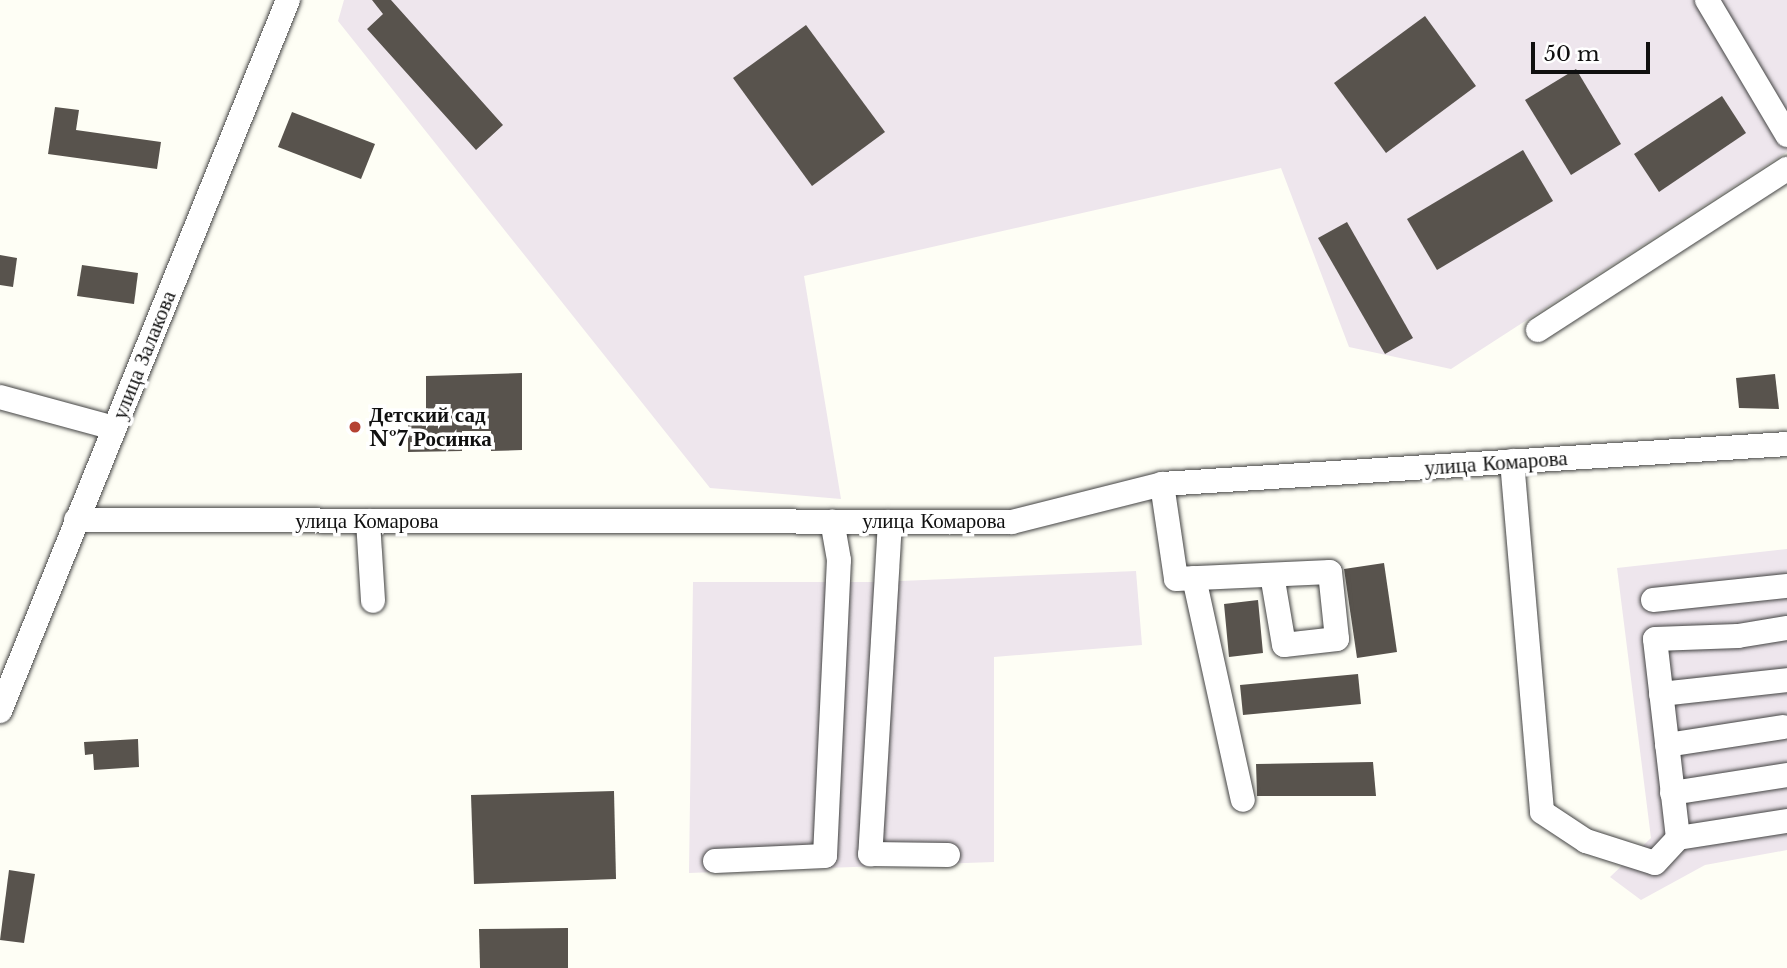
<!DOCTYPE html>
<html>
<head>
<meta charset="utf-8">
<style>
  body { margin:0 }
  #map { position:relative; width:1787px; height:968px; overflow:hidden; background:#fefef5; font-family:"Libre Baskerville",serif }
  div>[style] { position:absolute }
  .industrial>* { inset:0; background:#eee6ed }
  .building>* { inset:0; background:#58534d }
  .roads { filter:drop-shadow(0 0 2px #434343) drop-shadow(0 0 2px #434343) }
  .minor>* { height:24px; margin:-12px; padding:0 12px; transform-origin:12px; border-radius:12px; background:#fff }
  .dots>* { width:19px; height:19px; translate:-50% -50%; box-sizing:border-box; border:4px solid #fff; border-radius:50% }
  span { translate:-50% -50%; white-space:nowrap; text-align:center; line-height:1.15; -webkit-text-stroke:7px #fff; paint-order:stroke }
  .street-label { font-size:21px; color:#101010 }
  .poi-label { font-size:21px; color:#101010; font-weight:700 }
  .left { translate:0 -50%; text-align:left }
  .scale { position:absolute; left:1531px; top:42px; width:119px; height:32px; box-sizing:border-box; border:4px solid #101010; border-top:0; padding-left:9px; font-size:21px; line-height:24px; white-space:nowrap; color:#101010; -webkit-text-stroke:5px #fff; paint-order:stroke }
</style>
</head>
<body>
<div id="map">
  <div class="industrial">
    <div style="clip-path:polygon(344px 0,1787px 0,1787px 152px,1451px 369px,1349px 347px,1281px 168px,804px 276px,841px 499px,710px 488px,338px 21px)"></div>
    <div style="clip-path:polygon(1787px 549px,1787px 850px,1705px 865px,1641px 900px,1610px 877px,1651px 838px,1617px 568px)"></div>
    <div style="clip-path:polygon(1136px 571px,1142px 645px,994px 657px,994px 862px,689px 873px,693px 582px,877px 582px)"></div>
  </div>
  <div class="building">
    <div style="clip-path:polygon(372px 0,391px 0,503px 125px,476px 150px,367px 29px,383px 14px)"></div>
    <div style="clip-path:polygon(1425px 16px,1476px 86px,1386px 153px,1334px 83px)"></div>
    <div style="clip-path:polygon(806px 25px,885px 132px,812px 186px,733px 78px)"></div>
    <div style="clip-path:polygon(1576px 69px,1621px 144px,1571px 175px,1525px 100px)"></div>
    <div style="clip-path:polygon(1722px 96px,1746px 133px,1659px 192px,1634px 154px)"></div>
    <div style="clip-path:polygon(55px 107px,79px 110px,76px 130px,161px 142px,157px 169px,48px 154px)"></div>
    <div style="clip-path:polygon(292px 112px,375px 144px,361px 179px,278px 147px)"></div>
    <div style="clip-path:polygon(1523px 150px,1553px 201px,1437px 270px,1407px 219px)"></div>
    <div style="clip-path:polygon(1347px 222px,1413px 338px,1385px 354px,1318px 238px)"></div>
    <div style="clip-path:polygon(0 255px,17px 258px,13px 287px,0 285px)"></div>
    <div style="clip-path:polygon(82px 265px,138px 273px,134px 304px,77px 296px)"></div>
    <div style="clip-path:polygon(522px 373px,522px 450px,491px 451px,491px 431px,462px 431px,462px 451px,408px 452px,408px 421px,426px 421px,426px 376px)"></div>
    <div style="clip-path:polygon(1775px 374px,1779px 409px,1739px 408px,1736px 378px)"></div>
    <div style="clip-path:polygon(1384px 563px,1397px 652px,1357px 658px,1344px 569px)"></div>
    <div style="clip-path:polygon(1258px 600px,1263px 653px,1229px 657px,1224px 604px)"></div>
    <div style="clip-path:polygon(1358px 674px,1361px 704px,1243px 715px,1240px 685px)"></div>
    <div style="clip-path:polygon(138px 739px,139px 767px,94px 770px,93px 754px,85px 755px,84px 742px)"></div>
    <div style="clip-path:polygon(1373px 762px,1376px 796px,1257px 796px,1256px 764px)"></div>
    <div style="clip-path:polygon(614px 791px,616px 879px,474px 884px,471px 795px)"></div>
    <div style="clip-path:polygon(9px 870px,35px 874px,24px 943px,0 940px)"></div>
    <div style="clip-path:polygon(568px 928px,568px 968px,480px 968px,479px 929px)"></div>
  </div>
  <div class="roads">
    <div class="minor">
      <div style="left:1707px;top:0;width:157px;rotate:59.3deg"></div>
      <div style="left:1538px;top:330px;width:297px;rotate:-32.9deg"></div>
      <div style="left:0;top:397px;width:118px;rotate:15.2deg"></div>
      <div style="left:1512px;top:461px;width:352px;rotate:85.1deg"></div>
      <div style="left:1542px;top:812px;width:53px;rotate:33.4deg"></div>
      <div style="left:1586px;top:841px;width:72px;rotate:17.7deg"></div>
      <div style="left:1655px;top:863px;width:34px;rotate:-47deg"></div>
      <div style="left:1678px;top:838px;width:110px;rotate:-8.9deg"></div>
      <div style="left:1162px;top:484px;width:96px;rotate:81.6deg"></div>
      <div style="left:1176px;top:579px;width:154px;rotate:-2.6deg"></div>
      <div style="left:1330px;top:572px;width:67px;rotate:84deg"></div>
      <div style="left:1337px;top:639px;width:53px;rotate:173.5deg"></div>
      <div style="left:1284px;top:645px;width:71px;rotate:-99.7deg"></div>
      <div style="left:76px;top:520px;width:936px;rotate:0.12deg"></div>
      <div style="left:1012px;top:522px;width:155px;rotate:-14.2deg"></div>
      <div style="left:1162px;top:484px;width:626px;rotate:-3.66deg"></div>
      <div style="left:368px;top:521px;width:80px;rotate:86.4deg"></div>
      <div style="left:890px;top:522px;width:333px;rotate:93.4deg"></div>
      <div style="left:870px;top:854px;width:78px;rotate:0.7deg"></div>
      <div style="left:1194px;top:578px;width:227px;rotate:77.6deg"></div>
      <div style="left:1653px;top:600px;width:135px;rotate:-6deg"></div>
      <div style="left:1661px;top:694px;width:127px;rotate:-6.3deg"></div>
      <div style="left:0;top:711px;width:767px;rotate:-67.95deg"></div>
      <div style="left:1667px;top:745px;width:117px;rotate:-8.8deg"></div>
      <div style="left:1672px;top:793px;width:116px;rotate:-8.9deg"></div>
      <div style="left:1678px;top:838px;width:200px;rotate:-96.6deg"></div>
      <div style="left:1655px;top:639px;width:83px;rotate:-2.1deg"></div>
      <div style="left:1738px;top:636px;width:50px;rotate:-9.3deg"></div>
      <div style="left:715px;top:861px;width:110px;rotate:-2.6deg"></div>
      <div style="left:825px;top:856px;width:296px;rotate:-87.3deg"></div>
      <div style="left:839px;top:560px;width:39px;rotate:-100deg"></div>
    </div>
  </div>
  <div class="dots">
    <div style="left:355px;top:427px;background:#b54233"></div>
  </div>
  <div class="street-label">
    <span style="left:144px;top:355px;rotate:-68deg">улица Залакова</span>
    <span style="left:1496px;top:463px;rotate:-4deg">улица Комарова</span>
    <span style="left:367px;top:521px">улица Комарова</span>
    <span style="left:934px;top:521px">улица Комарова</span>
  </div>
  <div class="poi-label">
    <span class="left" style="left:369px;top:427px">Детский сад<br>№7 Росинка</span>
  </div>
  <div class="scale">50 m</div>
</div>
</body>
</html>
